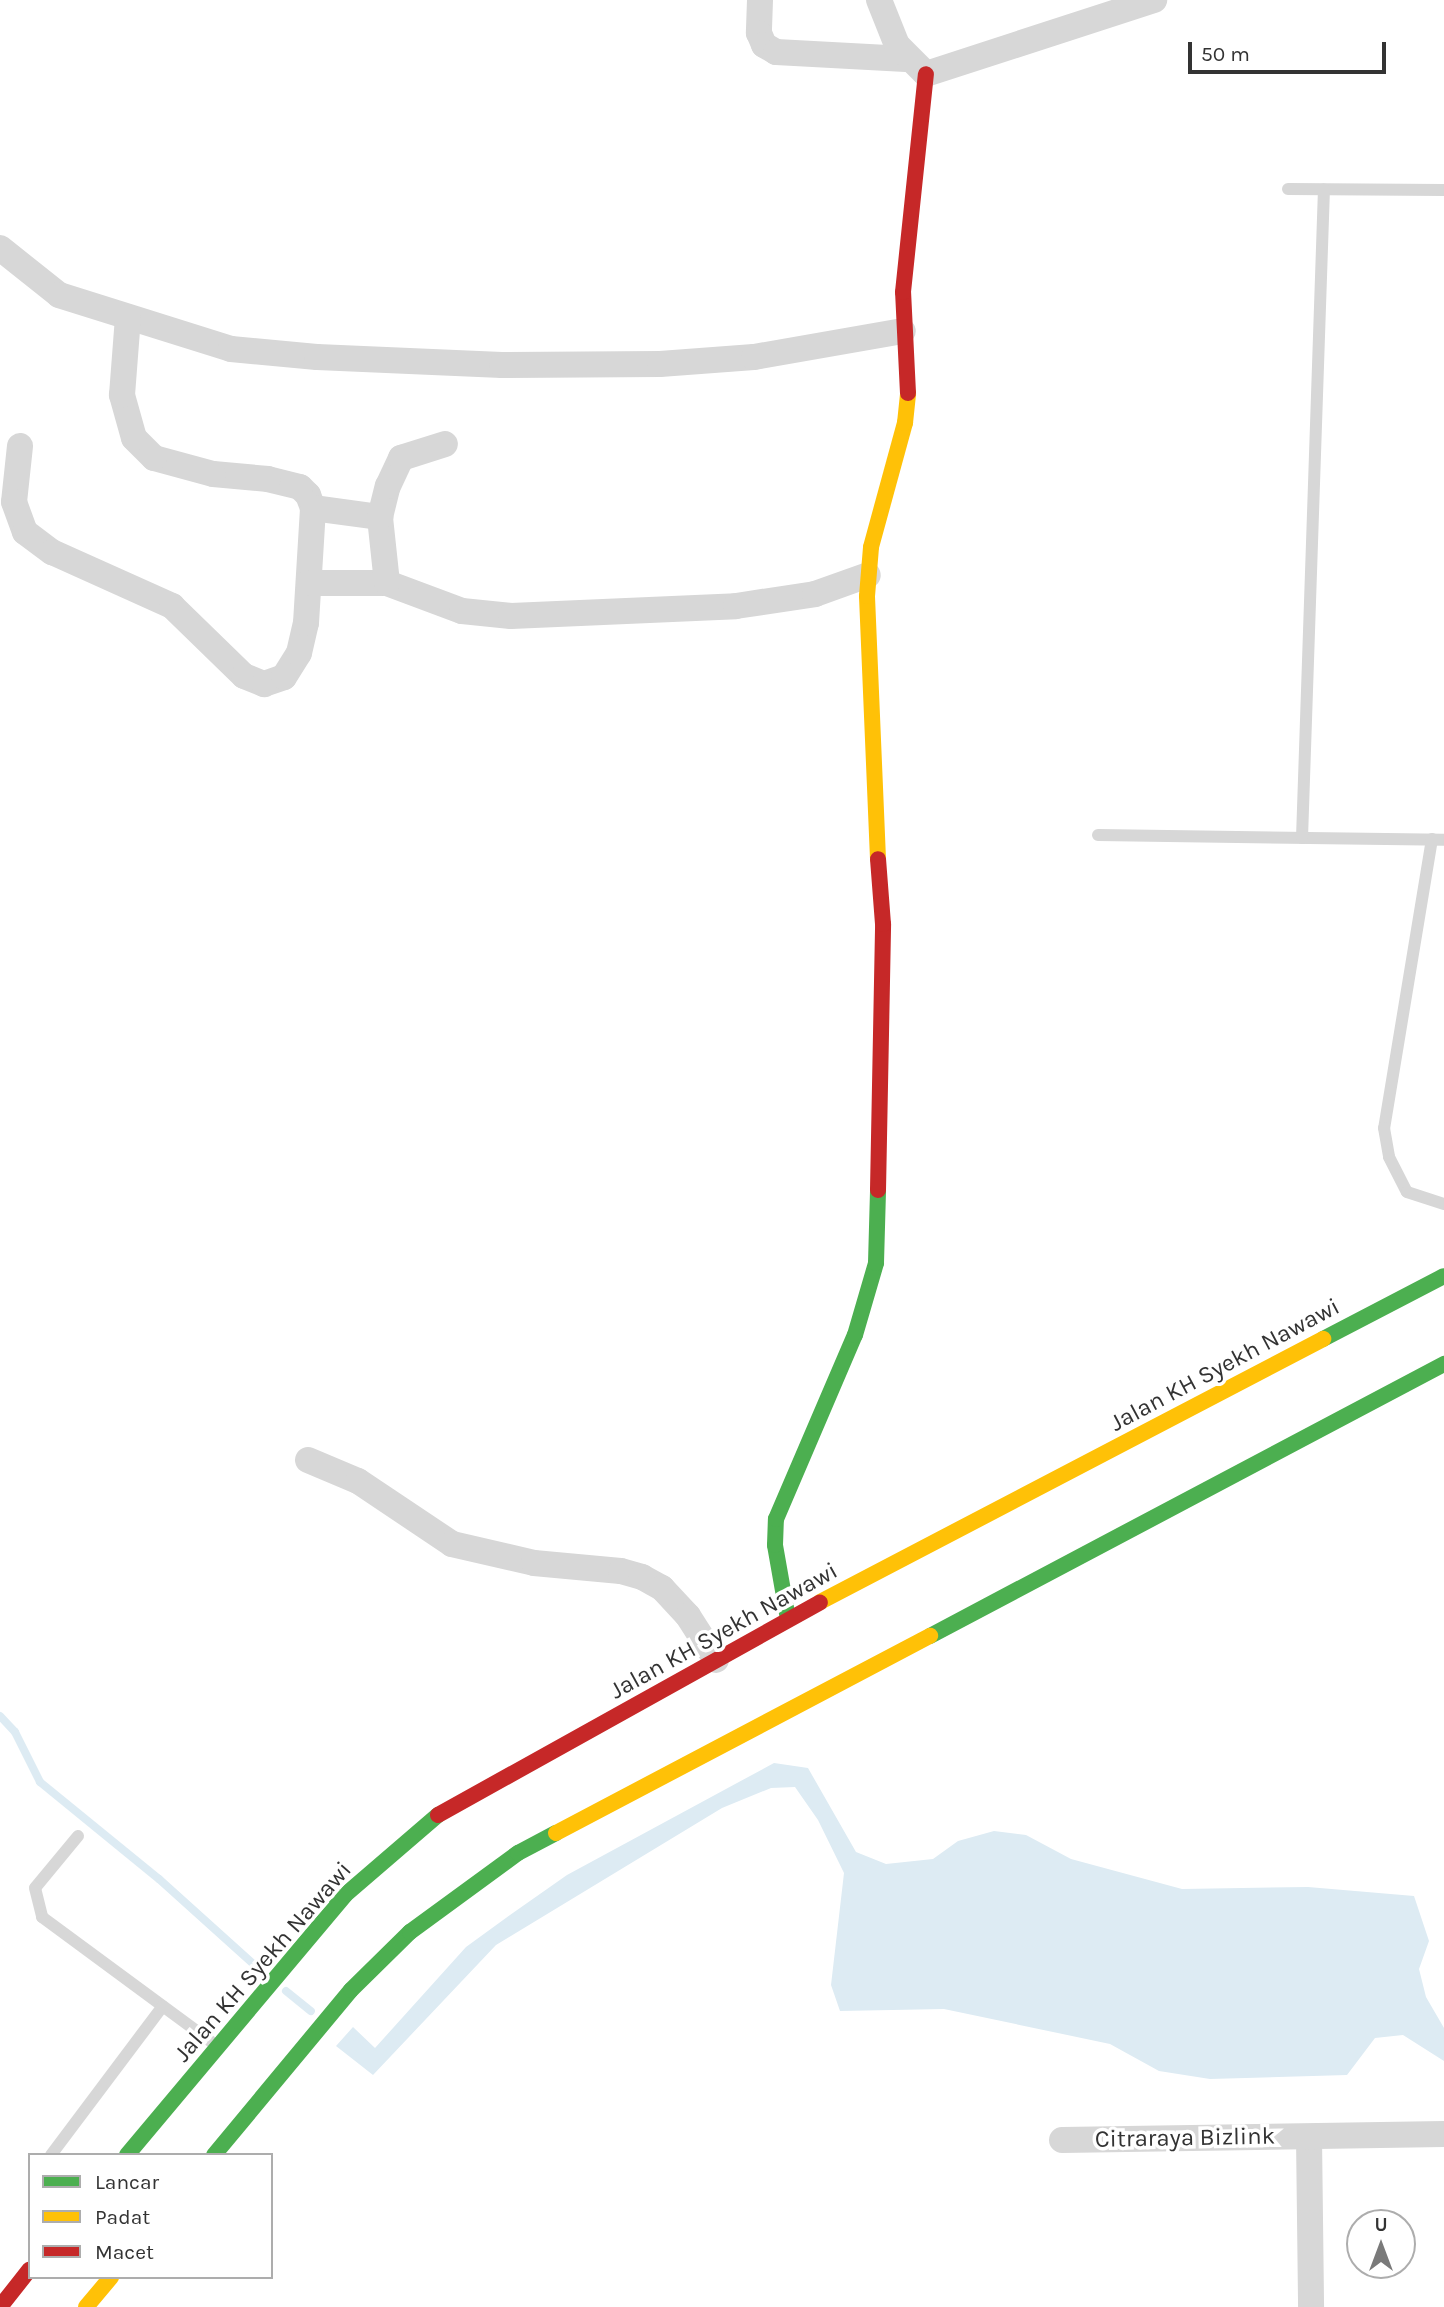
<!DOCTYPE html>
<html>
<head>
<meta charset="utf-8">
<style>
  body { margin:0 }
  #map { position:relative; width:1444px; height:2307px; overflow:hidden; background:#fff; font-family:Karla,sans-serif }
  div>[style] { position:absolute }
  .water>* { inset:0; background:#ddebf3 }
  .stream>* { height:8px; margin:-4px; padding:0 4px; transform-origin:4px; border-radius:4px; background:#ddebf3 }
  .lane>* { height:12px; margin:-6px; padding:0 6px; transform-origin:6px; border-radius:6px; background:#d7d7d7 }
  .street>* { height:26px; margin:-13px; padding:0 13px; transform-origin:13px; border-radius:13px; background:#d7d7d7 }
  .fast>* { height:16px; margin:-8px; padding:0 8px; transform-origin:8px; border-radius:8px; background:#4caf50 }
  .slow>* { height:16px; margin:-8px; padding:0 8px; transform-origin:8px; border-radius:8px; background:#ffc107 }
  .jam>* { height:16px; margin:-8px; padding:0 8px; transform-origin:8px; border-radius:8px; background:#c62828 }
  span { translate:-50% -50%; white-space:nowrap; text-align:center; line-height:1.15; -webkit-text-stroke:7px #fff; paint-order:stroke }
  .street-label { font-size:24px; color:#333 }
  .legend { position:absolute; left:28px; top:2153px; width:245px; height:126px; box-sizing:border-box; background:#fff; border:2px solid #adadad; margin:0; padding:9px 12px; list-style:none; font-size:21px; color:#333 }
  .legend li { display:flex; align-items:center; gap:14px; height:35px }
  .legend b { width:35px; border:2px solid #adadad }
  .north { position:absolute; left:1346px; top:2209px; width:70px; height:70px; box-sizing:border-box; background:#fff; border:2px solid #adadad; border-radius:50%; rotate:0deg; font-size:19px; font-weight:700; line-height:28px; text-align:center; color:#333 }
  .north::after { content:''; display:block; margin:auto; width:24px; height:32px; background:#7a7a7a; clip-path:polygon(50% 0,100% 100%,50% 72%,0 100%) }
  .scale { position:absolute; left:1188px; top:42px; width:198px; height:32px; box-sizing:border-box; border:4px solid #333; border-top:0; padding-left:9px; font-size:21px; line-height:24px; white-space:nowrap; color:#333; -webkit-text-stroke:5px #fff; paint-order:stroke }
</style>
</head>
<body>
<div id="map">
  <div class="water">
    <div style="clip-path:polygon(774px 1763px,808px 1768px,856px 1852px,886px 1864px,933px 1859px,958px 1841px,994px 1831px,1026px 1835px,1071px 1859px,1182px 1889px,1308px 1887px,1414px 1896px,1429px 1941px,1419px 1969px,1426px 1997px,1444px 2028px,1444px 2061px,1403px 2035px,1375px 2038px,1347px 2075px,1210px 2079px,1159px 2071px,1110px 2044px,944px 2009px,840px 2011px,831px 1985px,844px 1873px,818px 1820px,795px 1787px,771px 1788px,722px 1808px,496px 1945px,373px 2075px,336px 2046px,353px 2027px,375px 2048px,466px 1947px,510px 1915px,567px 1875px)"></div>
  </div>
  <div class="stream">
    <div style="left:0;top:1716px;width:22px;rotate:47deg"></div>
    <div style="left:15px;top:1732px;width:56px;rotate:63.4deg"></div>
    <div style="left:40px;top:1782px;width:154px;rotate:39.2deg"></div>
    <div style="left:159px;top:1879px;width:137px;rotate:42deg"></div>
    <div style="left:286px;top:1991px;width:32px;rotate:39deg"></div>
  </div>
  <div class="lane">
    <div style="left:1288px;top:189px;width:156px;rotate:0.4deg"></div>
    <div style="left:1098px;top:835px;width:346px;rotate:0.8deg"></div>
    <div style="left:1302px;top:838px;width:649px;rotate:-88.06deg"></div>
    <div style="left:1432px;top:839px;width:293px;rotate:99.4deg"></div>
    <div style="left:1384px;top:1128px;width:29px;rotate:80deg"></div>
    <div style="left:1389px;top:1157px;width:39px;rotate:63deg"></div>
    <div style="left:1407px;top:1192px;width:39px;rotate:18deg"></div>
    <div style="left:78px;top:1836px;width:67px;rotate:129.6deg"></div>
    <div style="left:35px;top:1888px;width:30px;rotate:76deg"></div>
    <div style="left:42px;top:1917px;width:214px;rotate:36.4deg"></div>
    <div style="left:51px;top:2155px;width:186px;rotate:-53.1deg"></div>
  </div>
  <div class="street">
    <div style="left:760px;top:0;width:33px;rotate:92deg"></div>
    <div style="left:759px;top:33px;width:13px;rotate:67deg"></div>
    <div style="left:764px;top:45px;width:14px;rotate:30deg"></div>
    <div style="left:776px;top:52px;width:130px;rotate:3.1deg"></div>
    <div style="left:879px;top:0;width:48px;rotate:68.2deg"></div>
    <div style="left:897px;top:45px;width:41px;rotate:45deg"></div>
    <div style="left:926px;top:74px;width:240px;rotate:-18deg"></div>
    <div style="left:0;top:248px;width:75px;rotate:38.5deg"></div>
    <div style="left:59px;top:295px;width:180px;rotate:17.4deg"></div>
    <div style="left:231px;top:349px;width:86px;rotate:5.3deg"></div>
    <div style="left:317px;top:357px;width:185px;rotate:2.5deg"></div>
    <div style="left:502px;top:365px;width:158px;rotate:-0.4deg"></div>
    <div style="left:660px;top:364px;width:94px;rotate:-4.3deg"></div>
    <div style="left:754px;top:357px;width:151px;rotate:-9.9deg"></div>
    <div style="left:20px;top:446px;width:56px;rotate:96.1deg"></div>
    <div style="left:14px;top:502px;width:32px;rotate:70deg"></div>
    <div style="left:25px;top:532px;width:34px;rotate:37deg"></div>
    <div style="left:52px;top:552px;width:132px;rotate:24.2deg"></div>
    <div style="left:172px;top:606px;width:100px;rotate:44.2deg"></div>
    <div style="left:244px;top:676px;width:22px;rotate:22deg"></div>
    <div style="left:264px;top:684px;width:21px;rotate:-19deg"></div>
    <div style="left:284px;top:677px;width:28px;rotate:-58deg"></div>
    <div style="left:299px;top:653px;width:31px;rotate:-77deg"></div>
    <div style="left:306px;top:623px;width:115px;rotate:-86.5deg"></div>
    <div style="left:313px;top:508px;width:14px;rotate:-111deg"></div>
    <div style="left:308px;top:495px;width:11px;rotate:-135deg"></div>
    <div style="left:300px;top:487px;width:33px;rotate:-166deg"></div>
    <div style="left:268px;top:479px;width:55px;rotate:-174.8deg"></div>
    <div style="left:213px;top:474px;width:61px;rotate:-164.8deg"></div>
    <div style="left:154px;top:458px;width:28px;rotate:-135deg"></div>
    <div style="left:134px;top:438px;width:45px;rotate:-105.6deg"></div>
    <div style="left:122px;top:395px;width:78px;rotate:-85.6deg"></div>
    <div style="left:313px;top:508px;width:68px;rotate:7.7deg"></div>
    <div style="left:309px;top:583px;width:78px"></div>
    <div style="left:387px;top:583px;width:80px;rotate:20.5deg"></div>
    <div style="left:462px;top:611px;width:49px;rotate:5.8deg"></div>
    <div style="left:511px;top:616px;width:225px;rotate:-2.5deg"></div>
    <div style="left:736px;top:606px;width:80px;rotate:-8.6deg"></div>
    <div style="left:815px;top:594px;width:56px;rotate:-19.7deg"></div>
    <div style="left:387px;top:583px;width:66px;rotate:-96.1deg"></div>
    <div style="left:380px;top:517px;width:32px;rotate:-76deg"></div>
    <div style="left:388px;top:486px;width:31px;rotate:-65deg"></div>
    <div style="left:401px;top:458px;width:46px;rotate:-17.7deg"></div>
    <div style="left:308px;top:1460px;width:54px;rotate:22.8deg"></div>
    <div style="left:358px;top:1481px;width:113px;rotate:33.8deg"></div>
    <div style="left:452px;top:1544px;width:84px;rotate:13deg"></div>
    <div style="left:534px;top:1563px;width:87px;rotate:5.3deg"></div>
    <div style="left:621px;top:1571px;width:22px;rotate:16deg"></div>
    <div style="left:642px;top:1577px;width:23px;rotate:29deg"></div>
    <div style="left:662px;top:1588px;width:38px;rotate:47deg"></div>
    <div style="left:688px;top:1616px;width:52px;rotate:57.5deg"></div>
    <div style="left:1309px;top:2137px;width:170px;rotate:89.3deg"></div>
    <div style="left:1062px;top:2140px;width:382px;rotate:-0.9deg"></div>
  </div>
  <div class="fast">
    <div style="left:1323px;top:1339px;width:136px;rotate:-27.5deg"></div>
    <div style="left:788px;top:1619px;width:75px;rotate:-100deg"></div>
    <div style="left:775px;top:1545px;width:26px;rotate:-88deg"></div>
    <div style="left:776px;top:1519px;width:200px;rotate:-66.8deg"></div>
    <div style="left:855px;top:1335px;width:75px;rotate:-73.7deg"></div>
    <div style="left:876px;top:1263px;width:73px;rotate:-88.4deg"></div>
    <div style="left:930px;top:1636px;width:582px;rotate:-27.89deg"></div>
    <div style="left:127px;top:2155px;width:339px;rotate:-50deg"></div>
    <div style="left:345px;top:1895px;width:123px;rotate:-40.7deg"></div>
    <div style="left:214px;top:2155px;width:214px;rotate:-50.3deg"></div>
    <div style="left:351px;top:1990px;width:83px;rotate:-44.5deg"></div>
    <div style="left:410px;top:1932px;width:134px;rotate:-36.2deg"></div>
    <div style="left:518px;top:1853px;width:43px;rotate:-27.8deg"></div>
  </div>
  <div class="slow">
    <div style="left:878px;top:859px;width:263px;rotate:-92.4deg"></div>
    <div style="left:867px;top:596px;width:49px;rotate:-85.3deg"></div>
    <div style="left:871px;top:547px;width:129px;rotate:-74.7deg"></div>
    <div style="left:905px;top:423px;width:30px;rotate:-84deg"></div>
    <div style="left:820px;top:1602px;width:568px;rotate:-27.6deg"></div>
    <div style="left:556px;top:1833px;width:423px;rotate:-27.8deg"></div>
    <div style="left:86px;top:2307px;width:39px;rotate:-50deg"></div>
  </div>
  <div class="jam">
    <div style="left:908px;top:393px;width:101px;rotate:-92.8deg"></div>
    <div style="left:903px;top:292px;width:219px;rotate:-84deg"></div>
    <div style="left:878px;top:1190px;width:266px;rotate:-88.9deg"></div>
    <div style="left:883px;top:924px;width:65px;rotate:-94.4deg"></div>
    <div style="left:438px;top:1815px;width:437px;rotate:-29.1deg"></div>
    <div style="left:0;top:2307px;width:48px;rotate:-51.7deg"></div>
  </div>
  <div class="street-label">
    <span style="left:1225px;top:1365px;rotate:-28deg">Jalan KH Syekh Nawawi</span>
    <span style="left:724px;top:1631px;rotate:-29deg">Jalan KH Syekh Nawawi</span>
    <span style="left:263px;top:1962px;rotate:-49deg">Jalan KH Syekh Nawawi</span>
    <span style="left:1185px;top:2138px;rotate:-1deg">Citraraya Bizlink</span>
  </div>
  <ul class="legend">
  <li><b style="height:9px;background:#4caf50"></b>Lancar</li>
  <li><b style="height:9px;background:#ffc107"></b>Padat</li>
  <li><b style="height:9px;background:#c62828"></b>Macet</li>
  </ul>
  <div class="north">U</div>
  <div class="scale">50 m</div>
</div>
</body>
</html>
